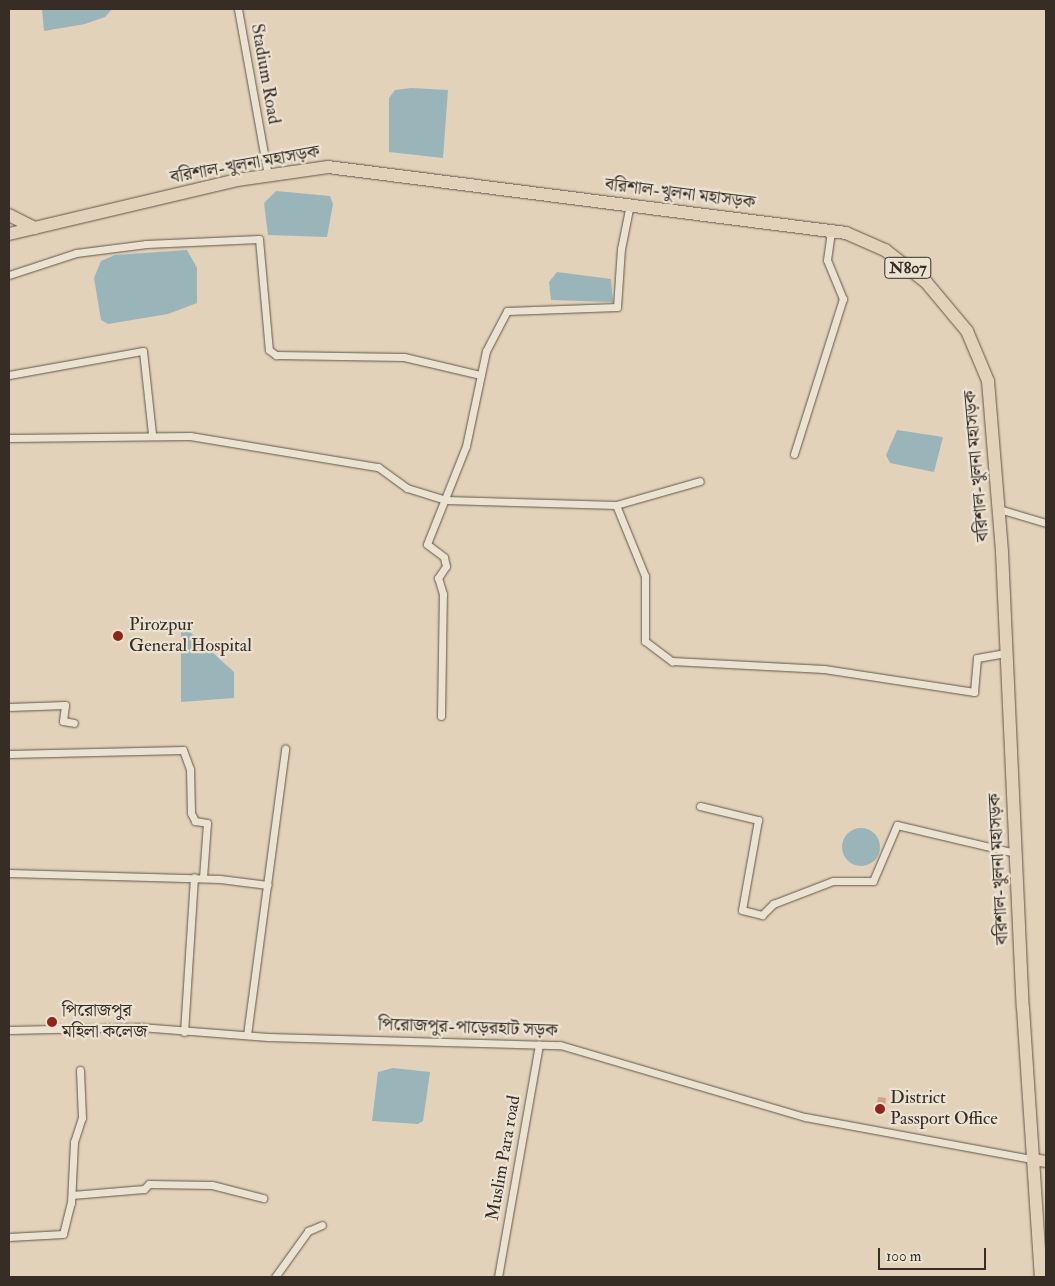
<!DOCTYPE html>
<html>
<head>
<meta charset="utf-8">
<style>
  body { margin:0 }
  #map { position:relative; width:1055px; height:1286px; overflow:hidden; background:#e2d2b9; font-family:"IM FELL Double Pica","Noto Serif Bengali",serif }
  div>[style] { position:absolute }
  .water>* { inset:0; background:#99b5ba }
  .round { border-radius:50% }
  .building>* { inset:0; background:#d89f81 }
  .roads { filter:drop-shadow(0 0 1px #62564a) drop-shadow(0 0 1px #62564a) }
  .street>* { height:7px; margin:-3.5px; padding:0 3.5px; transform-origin:3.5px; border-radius:3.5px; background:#ece2d2 }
  .primary>* { height:11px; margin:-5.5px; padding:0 5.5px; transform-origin:5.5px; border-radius:5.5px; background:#e2d2b9 }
  .highway>* { height:12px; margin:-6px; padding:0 6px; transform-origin:6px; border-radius:6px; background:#e2d2b9 }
  .dots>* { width:14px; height:14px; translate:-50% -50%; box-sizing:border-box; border:2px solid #ece2d2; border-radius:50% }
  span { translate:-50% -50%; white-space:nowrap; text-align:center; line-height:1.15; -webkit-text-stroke:4.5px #ece2d2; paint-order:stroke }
  .shield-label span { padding:1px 4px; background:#ece2d2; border:1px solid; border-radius:4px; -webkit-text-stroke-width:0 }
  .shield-label { font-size:16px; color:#382d25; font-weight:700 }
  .street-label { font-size:18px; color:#382d25 }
  .poi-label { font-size:18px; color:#382d25 }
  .left { translate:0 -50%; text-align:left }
  .frame { position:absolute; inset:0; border:10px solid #382d25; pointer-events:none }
  .scale { position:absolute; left:878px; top:1248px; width:108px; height:22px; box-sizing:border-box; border:2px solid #382d25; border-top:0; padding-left:6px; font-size:15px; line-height:18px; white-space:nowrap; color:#382d25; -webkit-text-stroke:4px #ece2d2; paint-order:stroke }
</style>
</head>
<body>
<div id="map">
  <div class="water">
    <div style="clip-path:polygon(42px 9px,112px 9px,105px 17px,85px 24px,44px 31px)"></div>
    <div style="clip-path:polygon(411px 88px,448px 90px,443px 158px,389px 152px,389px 98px,395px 90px)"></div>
    <div style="clip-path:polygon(276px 191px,330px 196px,333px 204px,327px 237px,268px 235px,264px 203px)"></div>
    <div style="clip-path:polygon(187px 250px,197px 268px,197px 303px,168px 314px,108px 324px,101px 320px,94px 278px,101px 261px,115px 255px)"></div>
    <div style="clip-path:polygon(557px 272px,611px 279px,613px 302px,551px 300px,549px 282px)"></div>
    <div style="clip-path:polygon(897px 430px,943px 437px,934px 472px,890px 463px,886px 455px)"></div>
    <div style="clip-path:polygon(181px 624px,234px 672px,234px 698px,181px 702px)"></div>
    <div class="round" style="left:842px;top:828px;width:38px;height:38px"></div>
    <div style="clip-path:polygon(393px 1068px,430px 1072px,423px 1121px,418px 1124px,372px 1121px,378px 1072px)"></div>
  </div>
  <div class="building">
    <div style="clip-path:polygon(878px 1097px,886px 1098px,884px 1113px,876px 1111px)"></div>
  </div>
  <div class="roads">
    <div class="street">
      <div style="left:238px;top:9px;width:169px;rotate:79.8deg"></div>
      <div style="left:9px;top:275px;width:71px;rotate:-18.2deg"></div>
      <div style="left:76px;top:253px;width:71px;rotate:-7.3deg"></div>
      <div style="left:146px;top:244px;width:113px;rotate:-2.5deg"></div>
      <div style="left:259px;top:239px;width:111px;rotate:84.9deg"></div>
      <div style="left:269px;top:350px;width:9px;rotate:36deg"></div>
      <div style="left:276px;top:355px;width:128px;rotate:0.9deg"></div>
      <div style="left:404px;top:357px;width:79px;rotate:13.2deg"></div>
      <div style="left:9px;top:375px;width:136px;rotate:-10.2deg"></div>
      <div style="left:143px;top:351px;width:83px;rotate:83.8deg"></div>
      <div style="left:9px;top:438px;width:181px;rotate:-0.6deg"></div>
      <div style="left:190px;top:436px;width:191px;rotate:9.4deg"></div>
      <div style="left:378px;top:467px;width:36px;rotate:36deg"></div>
      <div style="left:407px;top:488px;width:41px;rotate:17.1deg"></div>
      <div style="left:446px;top:500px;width:170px;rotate:1.7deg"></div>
      <div style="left:616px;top:505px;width:87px;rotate:-15.9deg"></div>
      <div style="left:794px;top:454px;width:163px;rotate:-72.5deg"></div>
      <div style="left:843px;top:299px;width:42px;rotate:-112.3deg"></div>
      <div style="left:827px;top:260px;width:29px;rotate:-82deg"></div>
      <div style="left:616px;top:505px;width:77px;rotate:67.8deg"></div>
      <div style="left:645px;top:576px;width:65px;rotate:90deg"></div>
      <div style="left:645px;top:641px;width:34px;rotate:37deg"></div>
      <div style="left:672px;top:661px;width:152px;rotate:3deg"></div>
      <div style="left:824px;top:669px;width:152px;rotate:8.7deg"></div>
      <div style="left:974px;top:692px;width:34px;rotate:-85deg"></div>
      <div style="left:977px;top:658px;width:29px;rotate:-10deg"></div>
      <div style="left:999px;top:509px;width:49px;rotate:16.6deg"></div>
      <div style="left:9px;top:707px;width:56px;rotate:-2deg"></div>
      <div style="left:65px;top:705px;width:16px;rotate:97deg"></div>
      <div style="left:63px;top:721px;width:11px;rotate:10deg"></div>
      <div style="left:441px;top:716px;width:122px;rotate:-89.1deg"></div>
      <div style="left:443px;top:594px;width:17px;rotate:-107deg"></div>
      <div style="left:438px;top:578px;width:14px;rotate:-56deg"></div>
      <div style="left:446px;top:566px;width:9px;rotate:-103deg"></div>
      <div style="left:444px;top:557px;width:21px;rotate:-143deg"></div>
      <div style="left:427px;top:544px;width:105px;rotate:-68.3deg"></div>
      <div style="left:466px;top:446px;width:97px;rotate:-78.1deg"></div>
      <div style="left:486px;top:351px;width:45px;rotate:-62.3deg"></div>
      <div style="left:507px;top:311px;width:110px;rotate:-2.1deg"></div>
      <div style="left:617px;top:307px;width:58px;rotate:-86.1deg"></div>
      <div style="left:621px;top:249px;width:46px;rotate:-78.7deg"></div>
      <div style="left:9px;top:754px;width:174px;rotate:-1.3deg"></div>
      <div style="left:183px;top:750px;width:20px;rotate:70deg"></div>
      <div style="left:190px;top:769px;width:44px;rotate:88.7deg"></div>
      <div style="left:191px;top:813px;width:9px;rotate:63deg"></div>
      <div style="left:195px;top:821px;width:12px;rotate:9deg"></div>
      <div style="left:207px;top:823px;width:55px;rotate:94.2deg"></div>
      <div style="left:700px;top:806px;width:60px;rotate:13.6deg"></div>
      <div style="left:758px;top:820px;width:91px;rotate:100.1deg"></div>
      <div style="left:742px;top:910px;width:21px;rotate:14deg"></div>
      <div style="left:762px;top:915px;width:16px;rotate:-45deg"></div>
      <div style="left:773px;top:904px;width:64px;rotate:-21deg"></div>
      <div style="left:833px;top:881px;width:40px"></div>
      <div style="left:873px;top:881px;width:61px;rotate:-66.8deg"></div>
      <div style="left:897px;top:825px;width:121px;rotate:13.3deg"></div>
      <div style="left:9px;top:873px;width:211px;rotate:1.6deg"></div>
      <div style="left:220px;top:879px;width:48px;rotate:7.1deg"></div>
      <div style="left:9px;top:1030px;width:131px;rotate:-1.3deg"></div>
      <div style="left:140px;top:1027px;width:128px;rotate:4.5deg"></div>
      <div style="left:268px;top:1037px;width:292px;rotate:1.6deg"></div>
      <div style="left:560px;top:1045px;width:255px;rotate:16.4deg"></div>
      <div style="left:805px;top:1117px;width:231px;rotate:10.5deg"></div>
      <div style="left:184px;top:1032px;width:155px;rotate:-86.3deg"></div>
      <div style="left:247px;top:1035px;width:289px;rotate:-82.4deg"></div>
      <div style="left:72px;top:1195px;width:72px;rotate:-4.8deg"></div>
      <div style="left:144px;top:1189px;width:7px;rotate:-45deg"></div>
      <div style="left:149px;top:1184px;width:63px;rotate:0.9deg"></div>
      <div style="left:212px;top:1185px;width:53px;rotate:14.3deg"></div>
      <div style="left:9px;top:1237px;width:54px;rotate:-3.2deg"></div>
      <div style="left:63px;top:1234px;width:32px;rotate:-76deg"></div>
      <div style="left:71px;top:1203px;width:61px;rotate:-87.2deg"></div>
      <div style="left:74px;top:1142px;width:25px;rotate:-72deg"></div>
      <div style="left:82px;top:1118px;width:48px;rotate:-92.4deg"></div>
      <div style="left:275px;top:1277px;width:57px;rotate:-54.3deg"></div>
      <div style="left:308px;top:1231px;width:15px;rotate:-23deg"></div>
      <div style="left:498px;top:1277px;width:236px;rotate:-80deg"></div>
    </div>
    <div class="primary">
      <div style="left:1032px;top:1159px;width:14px;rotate:8deg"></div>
    </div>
    <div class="highway">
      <div style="left:9px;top:215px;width:29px;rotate:27deg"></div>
      <div style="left:9px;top:234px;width:234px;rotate:-13.3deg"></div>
      <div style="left:237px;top:180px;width:92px;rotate:-8.1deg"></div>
      <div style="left:328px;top:167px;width:522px;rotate:7.26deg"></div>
      <div style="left:846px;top:233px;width:43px;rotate:23.6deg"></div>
      <div style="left:885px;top:250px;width:52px;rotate:38deg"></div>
      <div style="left:926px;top:282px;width:64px;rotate:50.1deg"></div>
      <div style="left:967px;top:331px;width:54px;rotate:67.2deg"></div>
      <div style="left:988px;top:381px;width:172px;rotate:85.3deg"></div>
      <div style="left:1002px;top:552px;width:456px;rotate:87.4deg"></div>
      <div style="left:1023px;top:1008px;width:270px;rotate:86.2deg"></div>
    </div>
  </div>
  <div class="dots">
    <div style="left:118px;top:636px;background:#8f2418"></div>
    <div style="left:52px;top:1022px;background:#8f2418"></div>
    <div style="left:880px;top:1109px;background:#8f2418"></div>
  </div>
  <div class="shield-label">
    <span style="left:908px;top:268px">N807</span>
  </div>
  <div class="street-label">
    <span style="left:265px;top:74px;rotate:80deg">Stadium Road</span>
    <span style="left:245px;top:165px;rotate:-10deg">বরিশাল-খুলনা মহাসড়ক</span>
    <span style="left:680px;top:194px;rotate:7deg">বরিশাল-খুলনা মহাসড়ক</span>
    <span style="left:977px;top:466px;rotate:-95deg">বরিশাল-খুলনা মহাসড়ক</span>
    <span style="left:999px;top:869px;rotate:-93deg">বরিশাল-খুলনা মহাসড়ক</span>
    <span style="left:468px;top:1028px;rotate:2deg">পিরোজপুর-পাড়েরহাট সড়ক</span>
    <span style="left:504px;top:1158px;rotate:-80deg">Muslim Para road</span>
  </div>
  <div class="poi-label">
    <span class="left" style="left:129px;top:636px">Pirozpur<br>General Hospital</span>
    <span class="left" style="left:62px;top:1022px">পিরোজপুর<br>মহিলা কলেজ</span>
    <span class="left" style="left:890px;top:1109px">District<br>Passport Office</span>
  </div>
  <div class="frame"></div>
  <div class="scale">100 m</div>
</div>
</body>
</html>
